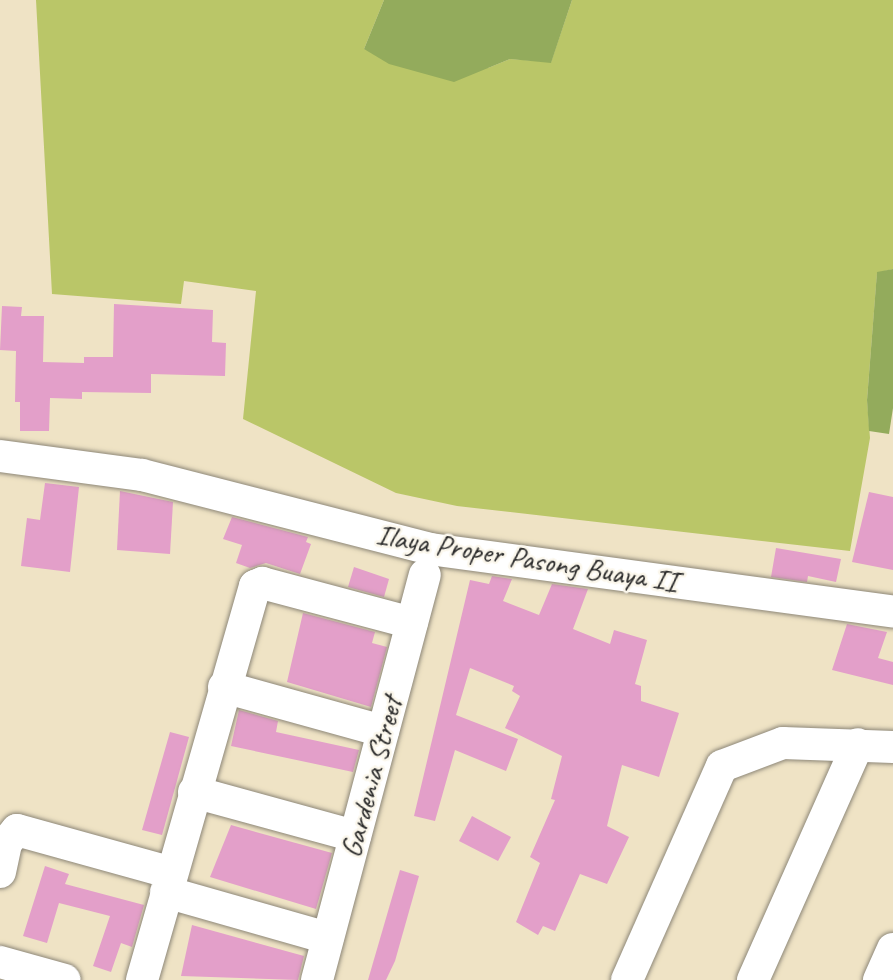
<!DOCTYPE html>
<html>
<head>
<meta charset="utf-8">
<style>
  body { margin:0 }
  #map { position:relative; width:893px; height:980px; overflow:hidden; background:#efe3c5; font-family:Caveat,sans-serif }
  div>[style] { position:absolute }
  .green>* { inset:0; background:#bac668 }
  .forest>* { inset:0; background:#93ab5c }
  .building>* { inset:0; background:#e39fc9 }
  .roads { filter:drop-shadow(0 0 2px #8d8778) drop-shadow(0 0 2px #8d8778) }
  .minor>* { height:32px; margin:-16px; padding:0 16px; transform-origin:16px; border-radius:16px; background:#fff }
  span { translate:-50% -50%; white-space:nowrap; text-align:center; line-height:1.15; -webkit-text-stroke:5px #fbf7ec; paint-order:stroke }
  .street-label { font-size:30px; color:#2b2b2b }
</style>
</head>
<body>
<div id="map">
  <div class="green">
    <div style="clip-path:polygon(36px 0,384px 0,364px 49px,488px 68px,510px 59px,551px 62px,572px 0,893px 0,893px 269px,877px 273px,867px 400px,870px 438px,850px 551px,457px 506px,396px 493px,243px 419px,256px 291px,184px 281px,181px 304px,52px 294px)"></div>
  </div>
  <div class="forest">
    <div style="clip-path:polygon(384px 0,572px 0,551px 63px,510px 59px,454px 82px,389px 64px,364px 49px)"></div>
    <div style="clip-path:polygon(893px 269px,893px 408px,889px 434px,869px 431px,867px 400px,877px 272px)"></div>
  </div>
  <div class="building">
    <div style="clip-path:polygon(114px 304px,213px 310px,212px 342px,226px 343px,225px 376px,151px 374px,151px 393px,82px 392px,82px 399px,50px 398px,49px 431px,20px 431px,20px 402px,15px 402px,16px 351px,0 350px,2px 306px,22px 307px,21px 316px,44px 316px,43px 362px,84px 363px,84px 357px,113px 357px)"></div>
    <div style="clip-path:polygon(45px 483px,79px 487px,70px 572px,21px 566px,27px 518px,40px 520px)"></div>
    <div style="clip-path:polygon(120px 491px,173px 502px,170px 554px,117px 550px)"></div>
    <div style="clip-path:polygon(869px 492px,893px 497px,893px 570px,852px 562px)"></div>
    <div style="clip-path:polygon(232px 517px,308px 537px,306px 542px,311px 544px,300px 574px,266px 563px,250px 568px,236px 563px,242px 545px,223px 539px)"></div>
    <div style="clip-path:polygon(776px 548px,841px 559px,836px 582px,808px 576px,807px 582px,771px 577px)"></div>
    <div style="clip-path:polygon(354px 567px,389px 579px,384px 597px,348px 587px)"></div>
    <div style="clip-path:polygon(492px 576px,512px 579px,503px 601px,539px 615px,552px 584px,588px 589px,573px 629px,610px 644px,614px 630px,647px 640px,635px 684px,641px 686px,641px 701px,679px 713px,659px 777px,622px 765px,607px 826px,629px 837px,607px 884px,580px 874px,555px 931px,543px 926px,538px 935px,516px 922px,540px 863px,530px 857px,555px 800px,551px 799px,562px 756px,505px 728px,520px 696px,512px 691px,514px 686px,470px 668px,456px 715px,518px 739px,506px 771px,455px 750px,435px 821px,414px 816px,470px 580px,489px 584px)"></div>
    <div style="clip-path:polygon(303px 613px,375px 632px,372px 643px,387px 647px,371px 707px,287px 682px)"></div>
    <div style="clip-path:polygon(847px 624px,887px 632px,878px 658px,893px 662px,893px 685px,832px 670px)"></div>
    <div style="clip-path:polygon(239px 710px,278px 721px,276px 732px,359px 750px,353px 772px,231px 746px)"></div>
    <div style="clip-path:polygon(170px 732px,189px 737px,162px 835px,142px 830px)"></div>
    <div style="clip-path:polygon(472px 816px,511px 837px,498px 861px,459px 841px)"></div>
    <div style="clip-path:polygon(231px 825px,332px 853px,316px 909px,210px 877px)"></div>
    <div style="clip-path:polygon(45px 866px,69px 874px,65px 884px,144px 905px,132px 947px,121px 943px,111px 972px,93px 966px,110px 916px,59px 903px,47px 943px,23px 936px)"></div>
    <div style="clip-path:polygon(400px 870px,419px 876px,395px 961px,386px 980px,368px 980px)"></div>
    <div style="clip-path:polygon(192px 925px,304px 956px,298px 980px,181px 976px)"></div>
  </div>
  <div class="roads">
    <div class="minor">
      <div style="left:0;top:456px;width:143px;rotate:7.6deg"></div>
      <div style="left:142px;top:475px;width:297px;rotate:14.4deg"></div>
      <div style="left:430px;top:549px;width:467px;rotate:7.7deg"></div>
      <div style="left:224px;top:687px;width:165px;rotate:15.5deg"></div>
      <div style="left:194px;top:792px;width:167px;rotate:15.3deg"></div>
      <div style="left:0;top:872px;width:30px;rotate:-78deg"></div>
      <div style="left:6px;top:843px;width:17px;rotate:-50deg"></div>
      <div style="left:17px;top:830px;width:161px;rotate:15.5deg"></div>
      <div style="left:166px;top:892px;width:168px;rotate:15.9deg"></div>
      <div style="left:0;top:962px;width:67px;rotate:15.5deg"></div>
      <div style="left:142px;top:980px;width:410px;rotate:-74deg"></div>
      <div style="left:255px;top:586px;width:8px;rotate:-23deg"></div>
      <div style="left:262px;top:583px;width:155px;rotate:14.9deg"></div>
      <div style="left:317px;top:980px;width:419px;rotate:-75.1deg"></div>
      <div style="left:627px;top:980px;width:234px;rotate:-66.1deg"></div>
      <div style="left:722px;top:766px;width:65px;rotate:-20.7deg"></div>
      <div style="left:783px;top:743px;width:110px;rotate:2.1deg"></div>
      <div style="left:753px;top:980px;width:258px;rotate:-66deg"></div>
      <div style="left:879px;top:980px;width:34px;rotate:-66deg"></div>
    </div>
  </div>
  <div class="street-label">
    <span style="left:527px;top:558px;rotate:9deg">Ilaya Proper Pasong Buaya II</span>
    <span style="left:371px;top:777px;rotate:-75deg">Gardenia Street</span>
  </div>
</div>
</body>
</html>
